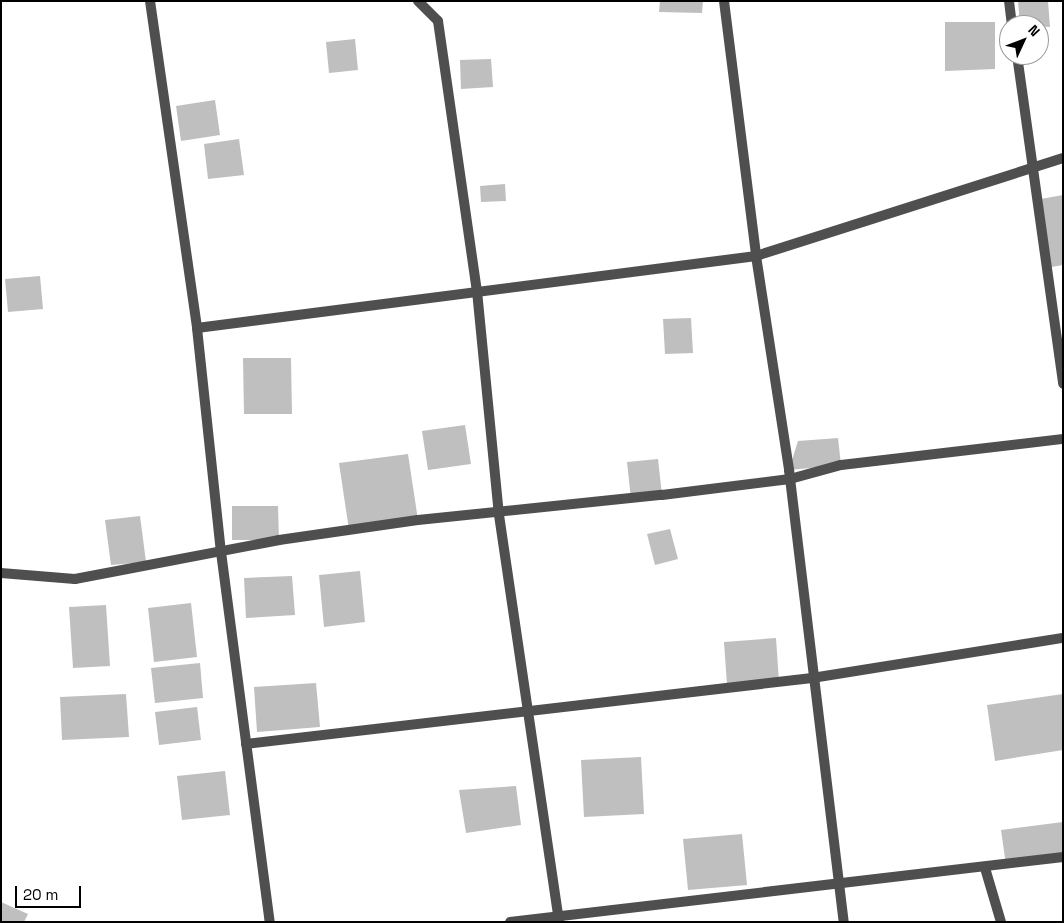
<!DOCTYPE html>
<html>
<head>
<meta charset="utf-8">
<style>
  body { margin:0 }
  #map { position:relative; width:1064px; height:923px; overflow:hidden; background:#fff; font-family:"Space Grotesk",sans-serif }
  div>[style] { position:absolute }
  .building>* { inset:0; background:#bfbfbf }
  .minor>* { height:10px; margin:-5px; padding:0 5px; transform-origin:5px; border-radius:5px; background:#4f4f4f }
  span { translate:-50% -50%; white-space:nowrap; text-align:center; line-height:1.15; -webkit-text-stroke:5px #fff; paint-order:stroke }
  .frame { position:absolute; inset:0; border:2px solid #000; pointer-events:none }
  .north { position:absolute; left:999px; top:15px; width:50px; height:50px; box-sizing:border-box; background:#fff; border:1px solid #999; border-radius:50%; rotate:47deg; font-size:14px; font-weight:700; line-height:20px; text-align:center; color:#000 }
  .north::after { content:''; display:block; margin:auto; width:18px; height:22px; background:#000; clip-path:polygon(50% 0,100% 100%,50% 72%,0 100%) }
  .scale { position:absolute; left:15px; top:886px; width:66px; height:22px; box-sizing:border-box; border:2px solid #000; border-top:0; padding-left:6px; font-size:15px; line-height:18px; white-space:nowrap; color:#000; -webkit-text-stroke:4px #fff; paint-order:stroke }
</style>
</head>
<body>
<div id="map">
  <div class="building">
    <div style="clip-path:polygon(660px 1px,703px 1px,702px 13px,659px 12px)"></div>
    <div style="clip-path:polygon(1018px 1px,1048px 1px,1050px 27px,1020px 25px)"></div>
    <div style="clip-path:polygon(945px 22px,995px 22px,995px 69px,945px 71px)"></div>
    <div style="clip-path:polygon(355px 39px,358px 70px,329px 73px,326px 42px)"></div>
    <div style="clip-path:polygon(491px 59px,493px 87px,461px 89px,460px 60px)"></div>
    <div style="clip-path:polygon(215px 100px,220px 135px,181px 141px,176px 106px)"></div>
    <div style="clip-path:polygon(239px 139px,244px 175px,208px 179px,204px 144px)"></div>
    <div style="clip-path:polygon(505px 184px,506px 201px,481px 202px,480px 186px)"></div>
    <div style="clip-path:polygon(1063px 195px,1063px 265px,1046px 268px,1035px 200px)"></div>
    <div style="clip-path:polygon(40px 276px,43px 309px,8px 312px,5px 279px)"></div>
    <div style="clip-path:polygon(691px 318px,693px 353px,665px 354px,663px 319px)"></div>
    <div style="clip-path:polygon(243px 358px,291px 358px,292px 414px,244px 414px)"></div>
    <div style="clip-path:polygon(465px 425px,471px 464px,428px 470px,422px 431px)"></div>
    <div style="clip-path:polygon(838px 438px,841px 465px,789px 470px,798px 441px)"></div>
    <div style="clip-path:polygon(408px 454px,418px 520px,349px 530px,339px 463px)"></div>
    <div style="clip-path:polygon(658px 459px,662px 495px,631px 499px,627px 462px)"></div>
    <div style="clip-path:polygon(232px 506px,278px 506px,279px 540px,232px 540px)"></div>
    <div style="clip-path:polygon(140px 516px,146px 562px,111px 565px,105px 520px)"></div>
    <div style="clip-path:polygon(670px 529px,678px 559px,655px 565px,647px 534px)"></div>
    <div style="clip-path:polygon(360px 571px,365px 622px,324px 627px,319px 575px)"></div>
    <div style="clip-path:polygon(292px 576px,295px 615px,246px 618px,244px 578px)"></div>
    <div style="clip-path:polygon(191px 603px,197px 657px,154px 662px,148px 608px)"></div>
    <div style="clip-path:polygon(106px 605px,110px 666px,73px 668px,69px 607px)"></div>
    <div style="clip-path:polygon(776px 638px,779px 682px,727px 685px,724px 642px)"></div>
    <div style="clip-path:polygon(200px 663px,203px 698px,155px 703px,151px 668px)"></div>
    <div style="clip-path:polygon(316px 683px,320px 727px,257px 732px,254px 687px)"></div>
    <div style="clip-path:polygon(126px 694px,129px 737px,62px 740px,60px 697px)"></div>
    <div style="clip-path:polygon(1063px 694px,1063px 750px,995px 761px,987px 705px)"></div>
    <div style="clip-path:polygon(197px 707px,201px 740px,159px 745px,155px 712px)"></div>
    <div style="clip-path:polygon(641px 757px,644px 814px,584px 817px,581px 760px)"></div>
    <div style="clip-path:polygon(225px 771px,230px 815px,182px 820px,177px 776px)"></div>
    <div style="clip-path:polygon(516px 786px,521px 825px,466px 833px,459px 790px)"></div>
    <div style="clip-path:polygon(1063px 822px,1063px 857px,1006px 865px,1001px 830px)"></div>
    <div style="clip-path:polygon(742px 834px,747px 885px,688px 890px,683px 839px)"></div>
    <div style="clip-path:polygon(1px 902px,28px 914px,24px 922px,1px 922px)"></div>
  </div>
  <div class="minor">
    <div style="left:150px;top:1px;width:330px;rotate:81.8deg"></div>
    <div style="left:197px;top:328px;width:225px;rotate:83.9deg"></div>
    <div style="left:221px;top:552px;width:373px;rotate:82.5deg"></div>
    <div style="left:418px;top:1px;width:28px;rotate:45deg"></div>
    <div style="left:438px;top:21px;width:273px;rotate:81.8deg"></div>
    <div style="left:477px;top:291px;width:225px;rotate:84.4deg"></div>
    <div style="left:499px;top:515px;width:411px;rotate:81.6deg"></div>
    <div style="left:724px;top:1px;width:257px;rotate:82.8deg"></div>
    <div style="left:756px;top:256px;width:217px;rotate:81.2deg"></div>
    <div style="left:789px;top:470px;width:455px;rotate:83.1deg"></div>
    <div style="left:1009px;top:1px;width:24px;rotate:83deg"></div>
    <div style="left:1017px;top:55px;width:332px;rotate:82deg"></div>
    <div style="left:197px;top:328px;width:564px;rotate:-7.34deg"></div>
    <div style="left:756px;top:256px;width:322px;rotate:-17.7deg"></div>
    <div style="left:1px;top:573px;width:74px;rotate:4.6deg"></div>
    <div style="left:75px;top:579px;width:208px;rotate:-10.8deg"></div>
    <div style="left:279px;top:540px;width:140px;rotate:-8.2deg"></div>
    <div style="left:418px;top:520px;width:245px;rotate:-5.9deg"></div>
    <div style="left:662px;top:495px;width:129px;rotate:-7.1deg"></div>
    <div style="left:790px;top:479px;width:53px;rotate:-15.4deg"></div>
    <div style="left:841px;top:465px;width:224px;rotate:-6.7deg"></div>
    <div style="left:246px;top:744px;width:570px;rotate:-6.65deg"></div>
    <div style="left:812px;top:678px;width:254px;rotate:-9.1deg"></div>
    <div style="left:985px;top:868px;width:56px;rotate:73.5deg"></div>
    <div style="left:510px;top:922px;width:557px;rotate:-6.7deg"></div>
  </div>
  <div class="frame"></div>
  <div class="north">N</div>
  <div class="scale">20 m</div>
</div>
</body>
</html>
